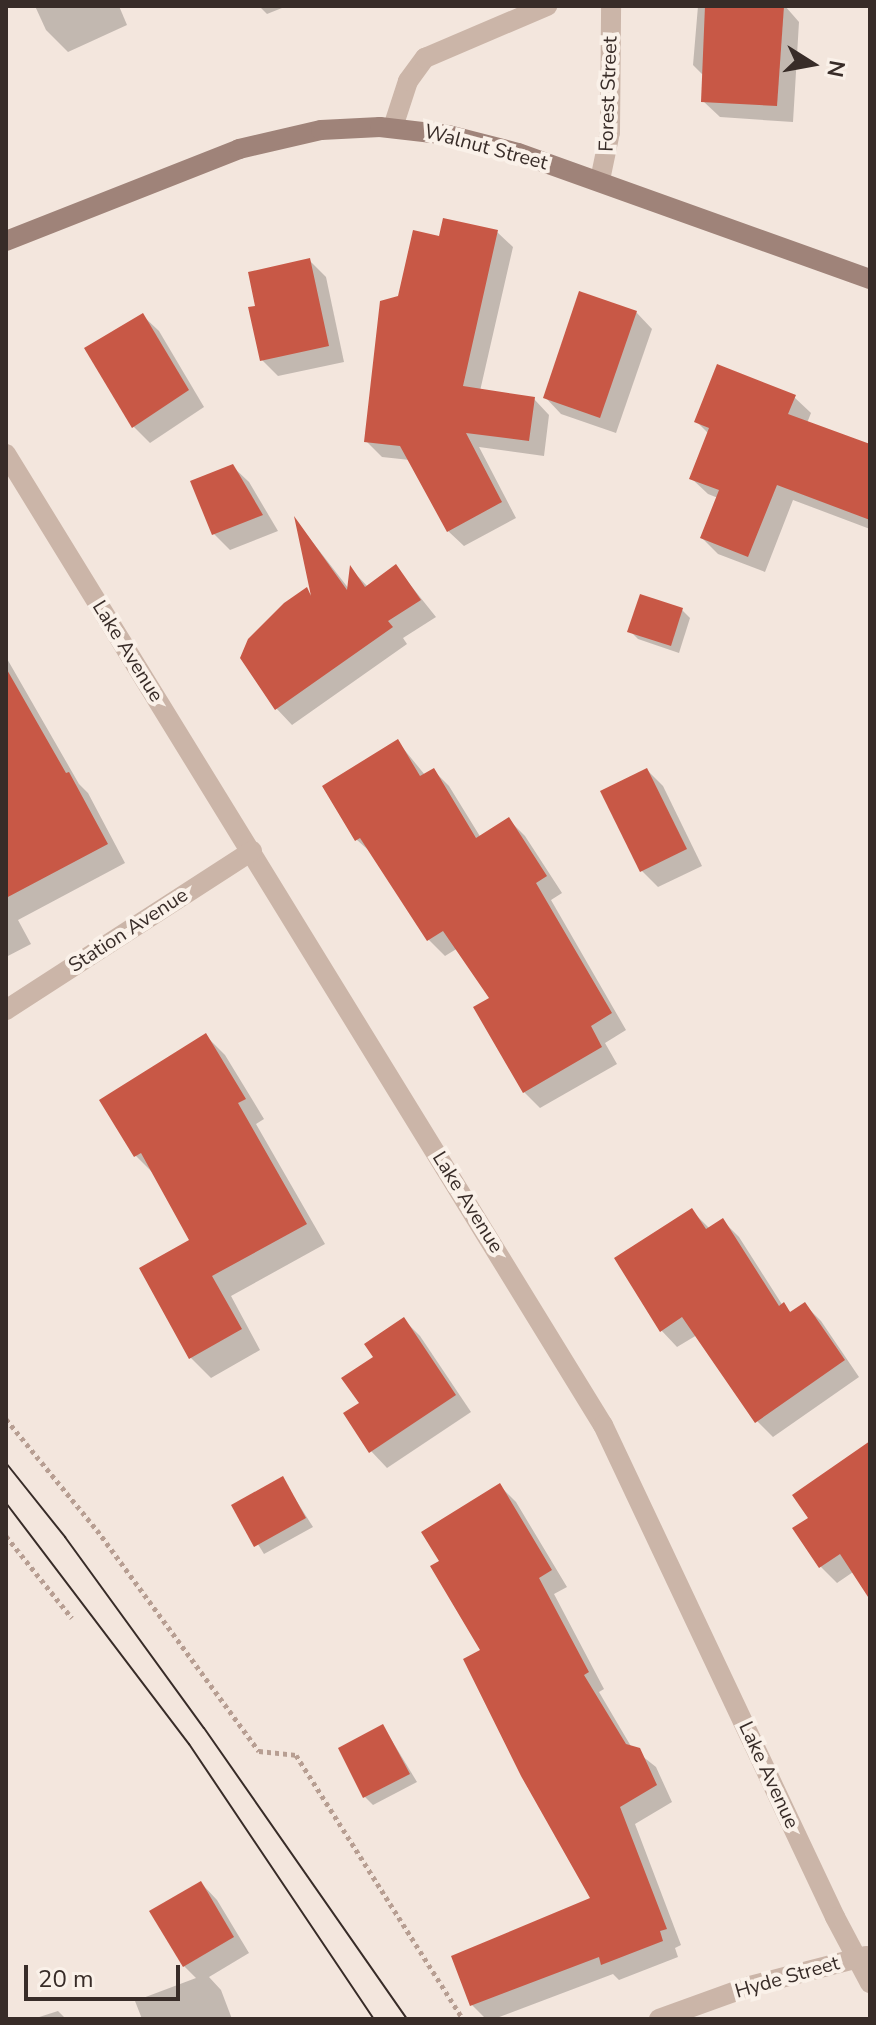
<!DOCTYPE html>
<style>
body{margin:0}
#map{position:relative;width:876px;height:2025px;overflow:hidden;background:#f3e6dd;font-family:"Nunito Sans",sans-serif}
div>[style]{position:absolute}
.shadow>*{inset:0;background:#0003}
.building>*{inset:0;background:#c85846}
.path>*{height:5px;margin-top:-2.5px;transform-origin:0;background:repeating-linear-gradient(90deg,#b79e92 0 4px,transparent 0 8px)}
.minor>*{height:20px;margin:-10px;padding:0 10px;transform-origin:10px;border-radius:10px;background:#cbb5a8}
.secondary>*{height:20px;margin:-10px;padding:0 10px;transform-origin:10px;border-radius:10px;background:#9f8379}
.tram>*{height:2px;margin:-1px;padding:0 1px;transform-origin:1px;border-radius:1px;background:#382c28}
span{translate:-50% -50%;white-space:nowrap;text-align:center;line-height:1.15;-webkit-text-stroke:8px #faf1e9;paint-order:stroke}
.street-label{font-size:20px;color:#382c28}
.frame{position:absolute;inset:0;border:8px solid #382c28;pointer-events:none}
.north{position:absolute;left:772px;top:24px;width:80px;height:80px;-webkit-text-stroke:6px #faf1e9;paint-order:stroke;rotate:101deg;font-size:22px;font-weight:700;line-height:32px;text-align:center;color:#382c28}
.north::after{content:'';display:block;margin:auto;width:28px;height:36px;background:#382c28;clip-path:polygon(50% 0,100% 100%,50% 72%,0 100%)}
.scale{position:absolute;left:24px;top:1965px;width:156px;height:36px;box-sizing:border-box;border:4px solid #382c28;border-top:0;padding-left:10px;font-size:24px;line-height:28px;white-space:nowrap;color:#382c28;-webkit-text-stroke:6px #faf1e9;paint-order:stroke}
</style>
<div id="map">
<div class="shadow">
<div style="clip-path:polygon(35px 6px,119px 6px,127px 25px,68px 52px,46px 30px)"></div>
<div style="clip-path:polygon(259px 6px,287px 6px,267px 14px)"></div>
<div style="clip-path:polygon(698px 6px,785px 6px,799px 22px,793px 122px,720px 117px,703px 101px,705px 77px,693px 65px)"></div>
<div style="clip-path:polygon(497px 232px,513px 247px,480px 391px,534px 399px,549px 415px,544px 456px,479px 447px,516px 518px,464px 546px,448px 531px,410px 460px,382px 457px,366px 441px,399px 298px,441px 238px)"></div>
<div style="clip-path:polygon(309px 260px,326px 277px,344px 362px,278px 376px,262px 360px,257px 308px)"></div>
<div style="clip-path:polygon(636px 312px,652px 329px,616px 433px,561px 414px,545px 397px)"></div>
<div style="clip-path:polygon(142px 315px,159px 331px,204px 407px,150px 443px,134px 427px)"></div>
<div style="clip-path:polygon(794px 397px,811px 413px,807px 423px,870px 447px,870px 529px,793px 500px,765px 572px,718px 554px,702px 538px,718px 498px,708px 494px,691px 478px,709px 434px,696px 421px)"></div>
<div style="clip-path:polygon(232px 466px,249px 482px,278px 531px,230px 550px,214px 534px)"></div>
<div style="clip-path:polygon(297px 522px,349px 589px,352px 570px,368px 587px,396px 567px,436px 617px,403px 638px,407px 644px,292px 725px,276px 708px,306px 590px,314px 598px)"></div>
<div style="clip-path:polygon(682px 610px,690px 618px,679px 653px,638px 639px,630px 631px)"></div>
<div style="clip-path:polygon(6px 657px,79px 784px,88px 793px,125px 863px,18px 920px,31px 944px,6px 957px)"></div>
<div style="clip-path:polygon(398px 742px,425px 775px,433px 770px,449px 786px,481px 838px,509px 820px,525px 836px,562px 893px,551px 900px,626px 1030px,605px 1043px,617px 1064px,540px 1108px,524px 1092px,492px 998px,458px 948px,445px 956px,429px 940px,374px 855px,357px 840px,325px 787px)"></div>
<div style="clip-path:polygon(647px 770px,663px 786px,702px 866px,658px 887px,642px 871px)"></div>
<div style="clip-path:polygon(205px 1035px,225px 1055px,264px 1119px,256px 1124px,325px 1244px,231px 1296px,260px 1350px,211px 1378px,191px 1358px,192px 1241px,155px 1175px,136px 1156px,102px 1100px)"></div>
<div style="clip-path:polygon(692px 1211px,710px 1229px,723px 1221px,739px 1237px,783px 1306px,792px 1313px,805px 1305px,821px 1321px,859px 1377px,773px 1437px,757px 1421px,697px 1335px,677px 1347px,661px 1330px)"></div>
<div style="clip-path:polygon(404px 1320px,420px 1336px,471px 1412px,387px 1468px,371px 1451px,361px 1404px,376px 1358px)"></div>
<div style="clip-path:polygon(870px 1444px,870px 1572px,856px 1570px,837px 1583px,821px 1567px,794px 1529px,811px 1518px)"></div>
<div style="clip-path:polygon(282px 1478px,313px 1527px,264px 1554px,234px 1505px)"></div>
<div style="clip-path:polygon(500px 1486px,516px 1502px,567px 1587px,554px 1594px,604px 1689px,599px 1692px,632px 1748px,656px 1767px,672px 1802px,635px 1824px,681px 1945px,675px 1948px,678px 1957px,619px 1980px,613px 1974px,494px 2019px,486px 2019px,472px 2005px,593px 1899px,442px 1562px)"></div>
<div style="clip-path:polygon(383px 1726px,417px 1782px,373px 1805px,365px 1797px)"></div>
<div style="clip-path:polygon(201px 1883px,217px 1900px,249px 1953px,209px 1977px,221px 1990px,232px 2019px,142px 2019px,135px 2001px,196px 1978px,184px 1966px)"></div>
<div style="clip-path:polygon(58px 2011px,66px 2019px,33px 2019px)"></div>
</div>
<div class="building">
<div style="clip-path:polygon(705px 6px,784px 6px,777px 106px,701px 102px)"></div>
<div style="clip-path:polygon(443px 218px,498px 230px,463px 386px,535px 397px,529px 441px,466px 433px,502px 502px,447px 532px,400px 446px,364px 442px,380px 301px,398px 296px,413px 230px,439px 236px)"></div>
<div style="clip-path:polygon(310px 258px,329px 346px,260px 361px,248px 307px,255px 306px,248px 272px)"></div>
<div style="clip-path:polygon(579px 291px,637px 311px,600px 418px,543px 398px)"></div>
<div style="clip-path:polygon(143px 313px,189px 390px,132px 428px,84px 348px)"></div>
<div style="clip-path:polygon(717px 364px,796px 395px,788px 414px,870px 444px,870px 520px,777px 485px,748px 557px,700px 538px,719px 490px,689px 479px,709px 428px,694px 422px)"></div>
<div style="clip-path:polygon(233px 464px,263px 515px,212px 535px,190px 481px)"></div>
<div style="clip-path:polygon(294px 516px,347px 590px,350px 565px,365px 587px,396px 564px,421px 600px,388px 621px,393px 627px,275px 710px,240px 658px,248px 639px,284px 603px,307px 587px,311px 596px)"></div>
<div style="clip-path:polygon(640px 594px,683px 608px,671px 646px,627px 632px)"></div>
<div style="clip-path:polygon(6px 668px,66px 773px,69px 772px,108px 844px,6px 898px)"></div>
<div style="clip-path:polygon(398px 739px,420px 776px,434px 768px,476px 838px,509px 817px,547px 876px,536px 883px,612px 1013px,591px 1026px,602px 1047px,523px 1093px,473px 1007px,489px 998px,443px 931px,427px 941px,360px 838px,355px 841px,322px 786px)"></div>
<div style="clip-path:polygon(647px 768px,687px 849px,640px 872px,600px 791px)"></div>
<div style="clip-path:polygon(206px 1033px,246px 1099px,238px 1103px,307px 1224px,212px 1276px,242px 1329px,189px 1359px,139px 1268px,189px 1240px,141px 1153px,134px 1157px,99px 1100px)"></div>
<div style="clip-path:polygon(692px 1208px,706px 1229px,723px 1218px,779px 1306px,784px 1302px,790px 1312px,805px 1302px,845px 1360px,755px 1423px,682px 1317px,660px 1332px,614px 1258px)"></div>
<div style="clip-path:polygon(404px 1317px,456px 1395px,369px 1453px,343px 1413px,359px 1403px,341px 1378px,373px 1357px,364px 1344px)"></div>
<div style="clip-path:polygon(870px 1441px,870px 1600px,840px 1554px,819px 1568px,792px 1528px,808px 1518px,792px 1495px)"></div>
<div style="clip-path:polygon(283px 1476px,306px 1518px,254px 1547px,231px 1505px)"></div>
<div style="clip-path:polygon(500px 1483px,552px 1570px,539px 1578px,589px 1672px,584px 1675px,626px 1744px,640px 1748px,657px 1785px,620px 1807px,667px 1929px,660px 1931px,663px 1941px,601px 1965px,599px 1957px,470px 2006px,451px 1956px,590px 1898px,521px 1776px,463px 1659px,480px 1650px,430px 1566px,439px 1561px,421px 1532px)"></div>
<div style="clip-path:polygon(383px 1724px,410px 1774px,363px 1798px,338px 1748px)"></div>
<div style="clip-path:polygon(201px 1881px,234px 1937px,183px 1967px,149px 1911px)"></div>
</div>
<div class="path">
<div style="left:6px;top:1419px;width:144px;rotate:50.7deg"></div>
<div style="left:97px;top:1530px;width:274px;rotate:53.8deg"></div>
<div style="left:259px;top:1751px;width:37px;rotate:6deg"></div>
<div style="left:296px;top:1755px;width:312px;rotate:57.7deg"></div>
<div style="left:6px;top:1536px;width:105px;rotate:51.2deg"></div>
</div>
<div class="minor">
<div style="left:393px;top:127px;width:48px;rotate:-71.9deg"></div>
<div style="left:408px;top:81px;width:29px;rotate:-54deg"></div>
<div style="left:425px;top:58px;width:133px;rotate:-23.1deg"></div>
<div style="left:600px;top:180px;width:49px;rotate:-78.2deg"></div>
<div style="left:610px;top:132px;width:126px;rotate:-89.5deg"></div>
<div style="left:6px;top:454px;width:1140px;rotate:58.42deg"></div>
<div style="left:603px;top:1425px;width:544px;rotate:64.75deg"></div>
<div style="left:835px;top:1917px;width:75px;rotate:62.1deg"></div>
<div style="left:6px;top:1010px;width:293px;rotate:-32.9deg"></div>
<div style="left:659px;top:2019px;width:97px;rotate:-19.9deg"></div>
<div style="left:750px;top:1986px;width:120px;rotate:-14.5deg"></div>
</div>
<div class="secondary">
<div style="left:6px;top:241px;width:251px;rotate:-21.5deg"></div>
<div style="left:239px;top:149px;width:84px;rotate:-13deg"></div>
<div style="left:321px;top:130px;width:59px;rotate:-2.9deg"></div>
<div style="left:380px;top:127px;width:68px;rotate:6.7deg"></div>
<div style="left:448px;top:135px;width:72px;rotate:14.4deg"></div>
<div style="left:518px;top:153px;width:374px;rotate:19.7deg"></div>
</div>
<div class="tram">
<div style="left:6px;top:1463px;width:95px;rotate:51.4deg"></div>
<div style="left:65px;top:1537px;width:236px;rotate:54deg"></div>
<div style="left:204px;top:1728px;width:355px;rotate:55.1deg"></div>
<div style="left:6px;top:1503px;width:303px;rotate:52.8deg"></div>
<div style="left:189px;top:1744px;width:331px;rotate:56.1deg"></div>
</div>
<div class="street-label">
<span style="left:608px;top:94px;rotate:-88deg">Forest Street</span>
<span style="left:486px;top:147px;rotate:15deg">Walnut Street</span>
<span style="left:128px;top:651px;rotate:58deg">Lake Avenue</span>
<span style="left:128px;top:930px;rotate:-33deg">Station Avenue</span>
<span style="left:468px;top:1202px;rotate:58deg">Lake Avenue</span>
<span style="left:769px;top:1775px;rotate:65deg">Lake Avenue</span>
<span style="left:787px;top:1977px;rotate:-16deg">Hyde Street</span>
</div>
<div class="frame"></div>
<div class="north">N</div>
<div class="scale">20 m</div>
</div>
